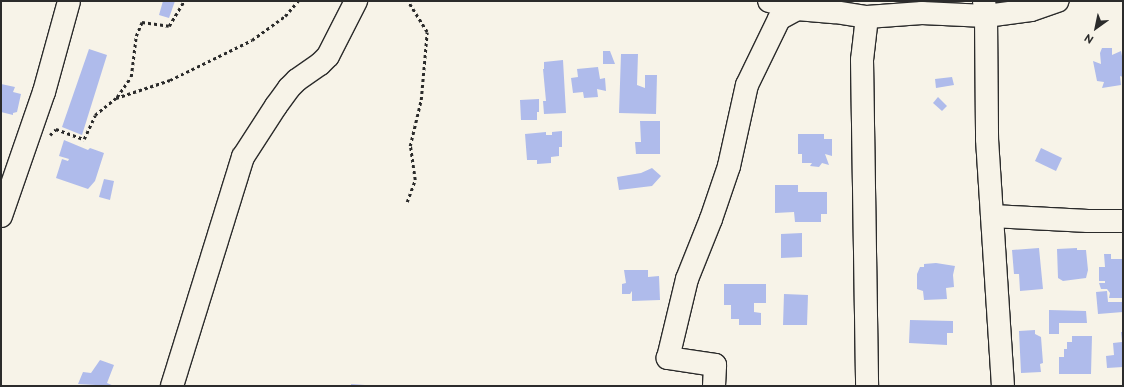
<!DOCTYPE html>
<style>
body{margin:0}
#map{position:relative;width:1124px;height:387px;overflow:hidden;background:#f7f3e8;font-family:"Balsamiq Sans",sans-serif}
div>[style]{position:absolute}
.building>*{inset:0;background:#afbbeb}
.path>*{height:2.5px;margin-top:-1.25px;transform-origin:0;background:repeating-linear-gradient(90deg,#2b2b2b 0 3px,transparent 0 6px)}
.roads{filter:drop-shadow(1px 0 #2b2b2b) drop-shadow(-1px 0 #2b2b2b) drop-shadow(0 1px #2b2b2b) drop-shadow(0 -1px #2b2b2b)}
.minor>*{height:22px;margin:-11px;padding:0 11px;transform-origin:11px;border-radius:11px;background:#f7f3e8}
span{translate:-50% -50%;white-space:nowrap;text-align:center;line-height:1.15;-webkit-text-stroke:3px #f7f3e8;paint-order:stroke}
.frame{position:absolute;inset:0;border:2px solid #2b2b2b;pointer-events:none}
.north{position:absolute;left:1076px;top:8px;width:40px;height:40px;-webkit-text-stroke:3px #f7f3e8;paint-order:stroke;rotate:213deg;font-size:11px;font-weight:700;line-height:16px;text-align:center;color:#2b2b2b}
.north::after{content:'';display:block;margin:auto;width:14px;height:18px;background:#2b2b2b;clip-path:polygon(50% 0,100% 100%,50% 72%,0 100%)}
</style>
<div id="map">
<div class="building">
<div style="clip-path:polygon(163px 1px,175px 1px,169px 18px,159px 15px)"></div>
<div style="clip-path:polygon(1102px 48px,1112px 48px,1112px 55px,1121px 51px,1123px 61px,1123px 77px,1120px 76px,1121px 85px,1102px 88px,1104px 82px,1097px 81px,1093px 61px,1101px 64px,1100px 53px)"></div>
<div style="clip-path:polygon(89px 49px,107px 55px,82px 135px,62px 127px)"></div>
<div style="clip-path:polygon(603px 51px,610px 51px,615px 64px,603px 64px)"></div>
<div style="clip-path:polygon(621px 54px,638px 54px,637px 85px,645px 88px,645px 75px,657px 75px,656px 114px,619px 113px)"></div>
<div style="clip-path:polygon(563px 60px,566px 113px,544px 114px,543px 101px,546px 101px,543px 69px,544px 69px,544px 62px)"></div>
<div style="clip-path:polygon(598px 67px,600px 79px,605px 78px,606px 91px,597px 89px,598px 97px,584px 98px,583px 92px,573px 93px,571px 78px,578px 77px,577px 69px)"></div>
<div style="clip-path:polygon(952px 77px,954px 85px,936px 88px,935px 79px)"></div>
<div style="clip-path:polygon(1px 84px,15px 87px,13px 92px,21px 94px,17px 112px,13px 113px,13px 115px,1px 112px)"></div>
<div style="clip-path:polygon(938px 97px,947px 106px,942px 111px,933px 103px)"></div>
<div style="clip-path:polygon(539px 99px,539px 112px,537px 112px,537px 120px,521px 120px,520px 100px)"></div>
<div style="clip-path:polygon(640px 121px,660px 121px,660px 154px,636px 154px,635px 142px,641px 142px)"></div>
<div style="clip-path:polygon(562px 131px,562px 147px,559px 147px,559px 156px,551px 157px,551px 163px,537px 164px,537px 160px,527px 160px,525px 134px,546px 132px,546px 135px,552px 135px,552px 132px)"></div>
<div style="clip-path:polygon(798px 134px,824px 134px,824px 139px,832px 139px,832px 156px,825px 154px,829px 165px,822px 163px,819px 167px,810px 166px,812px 163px,802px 163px,802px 154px,798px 154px)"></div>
<div style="clip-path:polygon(64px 140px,88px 150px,90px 148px,104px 153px,95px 181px,88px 189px,56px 178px,62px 159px,68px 161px,69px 159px,59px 156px)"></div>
<div style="clip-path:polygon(1041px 148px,1062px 158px,1056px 171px,1035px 161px)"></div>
<div style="clip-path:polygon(652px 168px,661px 176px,652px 186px,619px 190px,617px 177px,641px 173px)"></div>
<div style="clip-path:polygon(104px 179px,114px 181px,110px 200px,99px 197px)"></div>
<div style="clip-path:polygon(775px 185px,798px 185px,798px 192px,827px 192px,827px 214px,821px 214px,821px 222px,795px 222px,794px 212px,775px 213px)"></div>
<div style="clip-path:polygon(802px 233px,802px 257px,781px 258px,781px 234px)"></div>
<div style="clip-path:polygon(1039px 248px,1043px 289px,1020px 291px,1019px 274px,1014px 274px,1012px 250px)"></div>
<div style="clip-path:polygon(1077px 248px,1077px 250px,1086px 250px,1088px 270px,1086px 278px,1063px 281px,1058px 278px,1057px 249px)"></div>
<div style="clip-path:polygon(1104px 254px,1111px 254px,1111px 259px,1123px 259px,1123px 298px,1109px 298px,1110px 293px,1107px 289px,1101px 289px,1099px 283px,1105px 283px,1105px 281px,1099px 281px,1099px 267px,1105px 267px)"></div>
<div style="clip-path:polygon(936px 263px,955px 266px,953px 275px,954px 287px,946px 288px,947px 299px,924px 300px,923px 291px,917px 289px,917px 274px,920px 267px,924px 267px,924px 264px)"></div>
<div style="clip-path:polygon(624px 270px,648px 270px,648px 277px,659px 276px,660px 300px,632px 301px,632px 291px,630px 294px,622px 294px,622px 284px,626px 283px)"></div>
<div style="clip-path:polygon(724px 284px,766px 284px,766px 303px,754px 303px,754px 312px,761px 313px,761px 325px,739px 325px,739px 319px,731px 319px,731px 305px,724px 305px)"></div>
<div style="clip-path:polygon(1107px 291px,1108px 302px,1122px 302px,1123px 312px,1098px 314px,1096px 292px)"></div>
<div style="clip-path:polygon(784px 294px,808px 295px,807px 325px,783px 325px)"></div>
<div style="clip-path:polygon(1049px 310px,1086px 311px,1087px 323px,1059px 323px,1059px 334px,1049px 334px)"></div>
<div style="clip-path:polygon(910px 320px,953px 321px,953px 333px,947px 333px,947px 345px,909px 343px)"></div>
<div style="clip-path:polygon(1035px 330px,1035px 334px,1041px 337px,1043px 363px,1040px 364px,1041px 372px,1021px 373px,1019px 331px)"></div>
<div style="clip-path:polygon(1121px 332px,1123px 332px,1123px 367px,1107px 368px,1106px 356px,1114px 355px,1113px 343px,1122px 342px)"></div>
<div style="clip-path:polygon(1072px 336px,1092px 336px,1091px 374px,1059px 374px,1059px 357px,1064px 357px,1064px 349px,1067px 349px,1067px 342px,1072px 342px)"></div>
<div style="clip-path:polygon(100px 360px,114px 365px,107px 383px,114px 386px,78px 384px,83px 372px,91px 373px)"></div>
<div style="clip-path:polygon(351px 384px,365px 385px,365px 386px,351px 386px)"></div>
</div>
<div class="path">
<div style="left:117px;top:97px;width:24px;rotate:-55deg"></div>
<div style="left:131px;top:77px;width:41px;rotate:-83deg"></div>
<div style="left:136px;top:36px;width:15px;rotate:-67deg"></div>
<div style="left:142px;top:22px;width:27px;rotate:8deg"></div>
<div style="left:169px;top:26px;width:29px;rotate:-59deg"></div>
<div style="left:50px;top:135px;width:8px;rotate:-45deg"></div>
<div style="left:56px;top:129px;width:30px;rotate:20deg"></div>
<div style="left:84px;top:139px;width:26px;rotate:-65deg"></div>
<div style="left:95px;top:115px;width:27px;rotate:-39deg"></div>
<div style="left:116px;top:98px;width:57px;rotate:-18.4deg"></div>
<div style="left:170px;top:80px;width:91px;rotate:-26deg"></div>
<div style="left:252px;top:40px;width:41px;rotate:-36deg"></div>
<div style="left:285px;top:16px;width:20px;rotate:-49deg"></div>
<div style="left:407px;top:202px;width:23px;rotate:-70deg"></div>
<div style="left:415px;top:180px;width:34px;rotate:-98deg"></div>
<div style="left:410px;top:146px;width:47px;rotate:-76.6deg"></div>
<div style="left:421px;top:100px;width:68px;rotate:-85deg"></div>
<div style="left:427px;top:32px;width:36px;rotate:-122deg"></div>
</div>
<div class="roads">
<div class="minor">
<div style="left:769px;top:1px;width:29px;rotate:16deg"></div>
<div style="left:797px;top:9px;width:38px;rotate:5deg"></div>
<div style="left:835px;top:12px;width:32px;rotate:9deg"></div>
<div style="left:867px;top:17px;width:55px;rotate:-4.2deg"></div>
<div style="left:922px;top:13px;width:64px;rotate:2.7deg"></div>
<div style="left:986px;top:16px;width:45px;rotate:-7.6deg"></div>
<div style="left:1031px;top:10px;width:28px;rotate:-19deg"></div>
<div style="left:984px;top:1px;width:15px;rotate:82deg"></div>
<div style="left:986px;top:16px;width:123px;rotate:89.5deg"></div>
<div style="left:987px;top:139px;width:248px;rotate:86.3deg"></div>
<div style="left:867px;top:17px;width:43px;rotate:96.6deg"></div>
<div style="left:862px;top:60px;width:326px;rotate:89.1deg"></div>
<div style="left:1px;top:216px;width:131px;rotate:-70.9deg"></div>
<div style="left:44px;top:92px;width:94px;rotate:-74.6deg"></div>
<div style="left:992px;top:216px;width:96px;rotate:3deg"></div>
<div style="left:1088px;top:221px;width:35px"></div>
<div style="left:172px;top:386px;width:240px;rotate:-72.8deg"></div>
<div style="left:243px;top:157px;width:61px;rotate:-57.1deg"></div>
<div style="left:276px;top:106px;width:22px;rotate:-54deg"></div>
<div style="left:289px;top:88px;width:11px;rotate:-45deg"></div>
<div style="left:297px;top:80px;width:28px;rotate:-35deg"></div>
<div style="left:320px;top:64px;width:11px;rotate:-45deg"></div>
<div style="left:328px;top:56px;width:62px;rotate:-63deg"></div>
<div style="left:714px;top:386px;width:21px;rotate:-87deg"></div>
<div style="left:715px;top:365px;width:48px;rotate:-171.5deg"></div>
<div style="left:668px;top:358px;width:81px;rotate:-76.5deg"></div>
<div style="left:687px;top:279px;width:65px;rotate:-68.2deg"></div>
<div style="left:711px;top:219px;width:56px;rotate:-71.2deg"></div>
<div style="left:729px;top:166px;width:83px;rotate:-77.5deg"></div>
<div style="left:747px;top:85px;width:73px;rotate:-64.1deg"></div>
<div style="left:779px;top:19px;width:21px;rotate:-29deg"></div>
<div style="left:797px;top:9px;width:9px;rotate:-63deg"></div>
</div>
</div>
<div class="frame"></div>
<div class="north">N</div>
</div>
